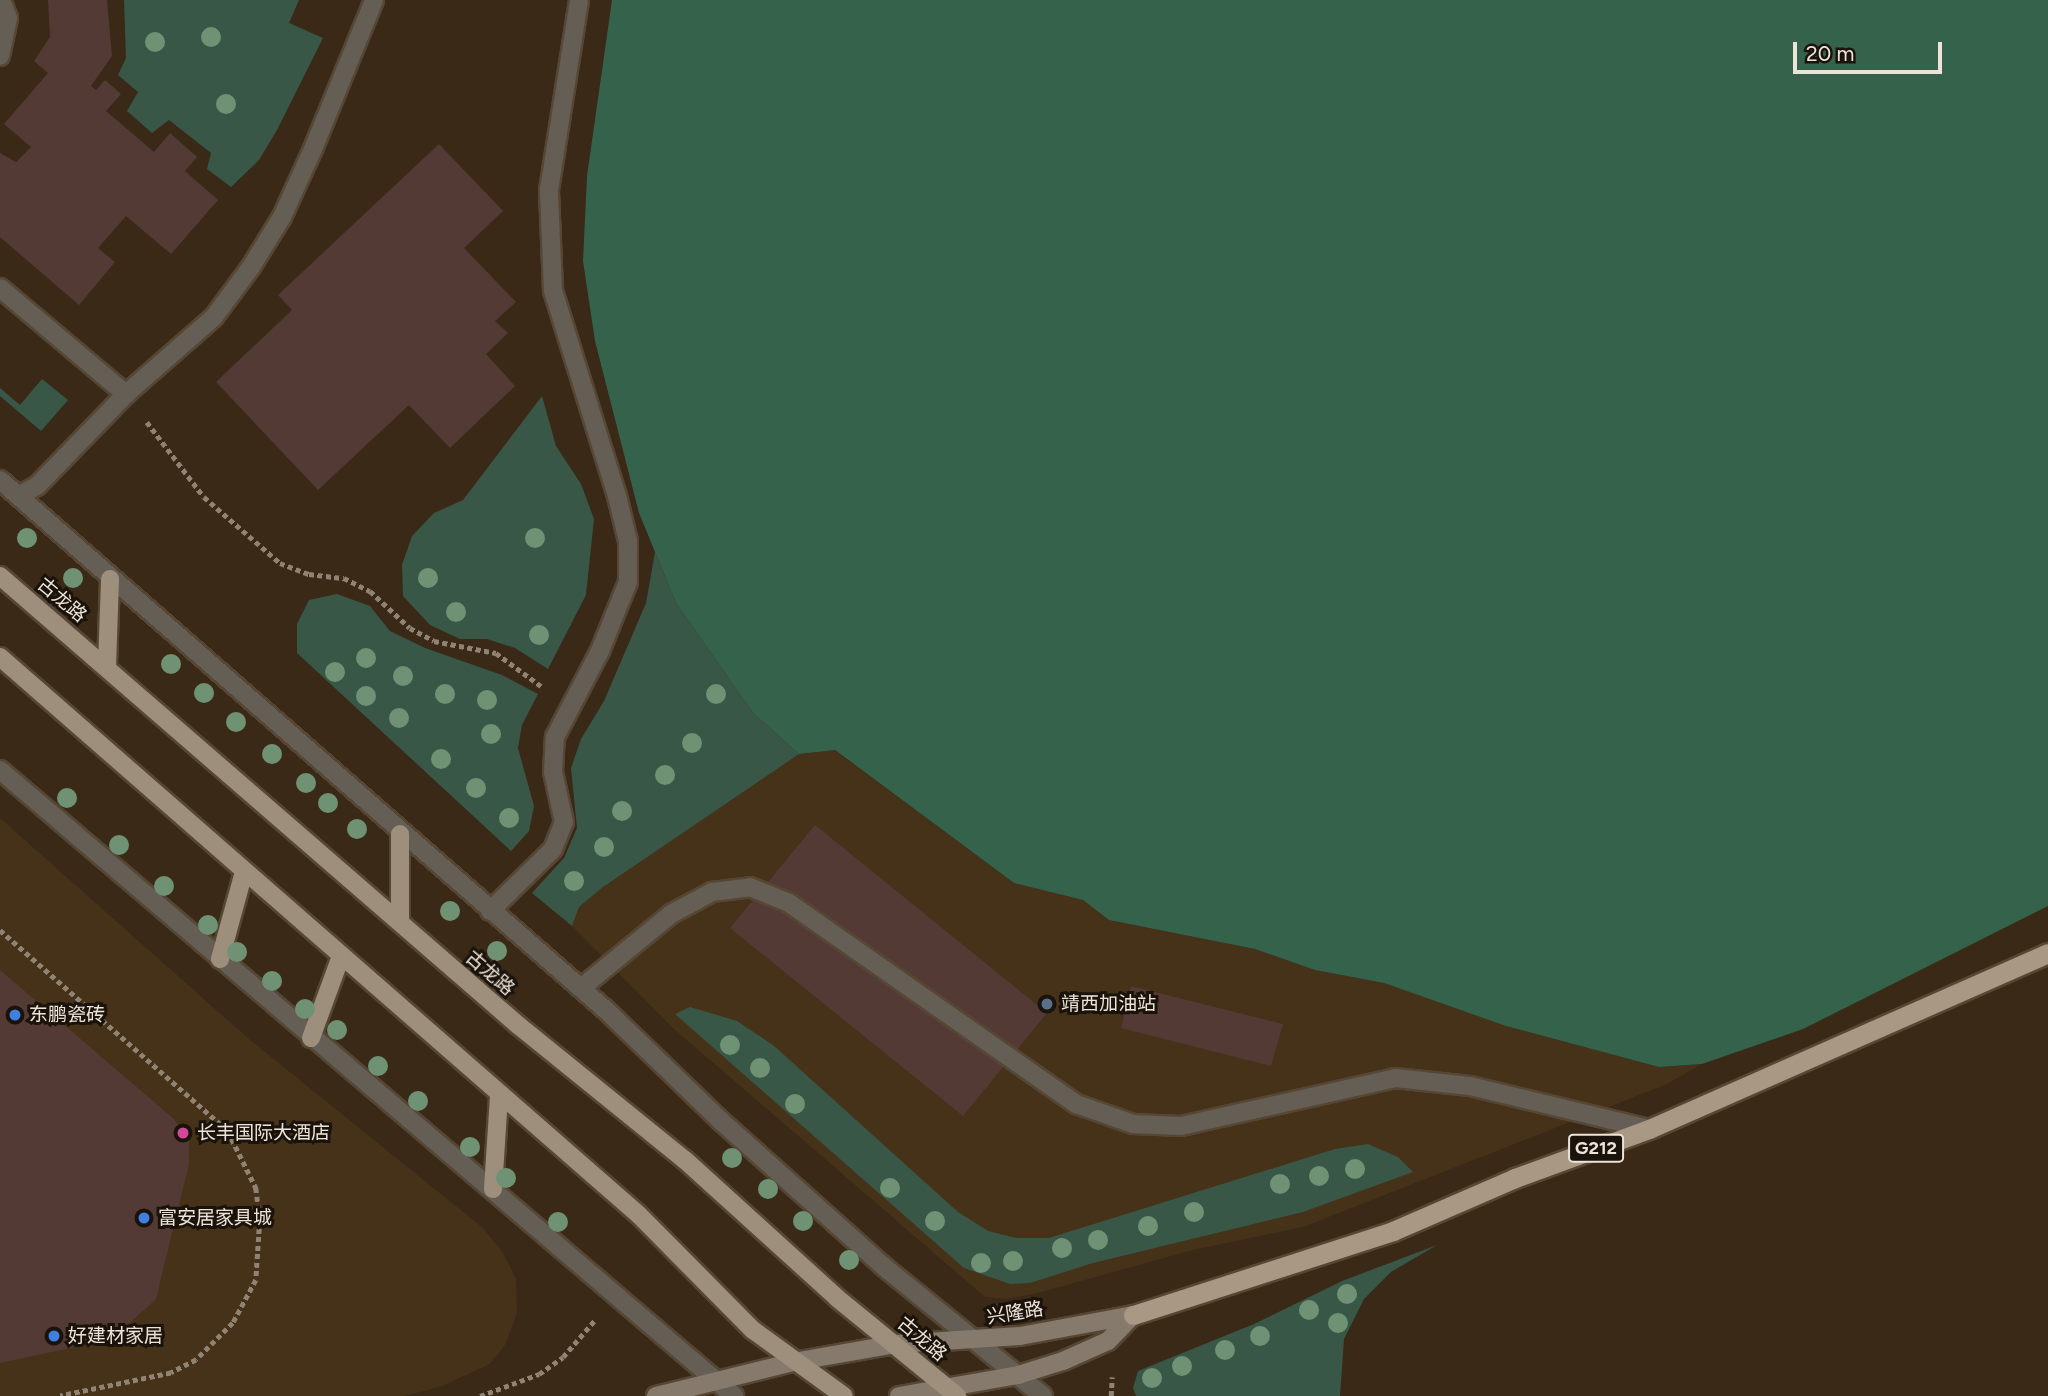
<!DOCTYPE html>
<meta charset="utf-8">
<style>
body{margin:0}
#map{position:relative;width:2048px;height:1396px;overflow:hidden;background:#392916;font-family:Figtree,"Noto Sans SC",sans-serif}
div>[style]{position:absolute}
.built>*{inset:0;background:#463119}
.green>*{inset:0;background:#395747}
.forest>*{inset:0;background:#34624b}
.building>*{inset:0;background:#543a35}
.path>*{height:4.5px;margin-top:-2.25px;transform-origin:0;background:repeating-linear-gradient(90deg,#908373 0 5px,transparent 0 8.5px)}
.roads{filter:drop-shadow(2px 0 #564735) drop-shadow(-2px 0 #564735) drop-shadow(0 2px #564735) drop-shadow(0 -2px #564735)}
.service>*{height:18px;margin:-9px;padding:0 9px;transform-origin:9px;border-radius:9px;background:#655e55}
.minor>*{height:18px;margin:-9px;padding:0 9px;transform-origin:9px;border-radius:9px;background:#655e55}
.secondary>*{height:18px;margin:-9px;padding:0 9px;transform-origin:9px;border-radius:9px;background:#857a6b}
.primary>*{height:18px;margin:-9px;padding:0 9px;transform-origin:9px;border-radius:9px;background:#9d8f7c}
.trunk>*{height:19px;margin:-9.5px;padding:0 9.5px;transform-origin:9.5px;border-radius:9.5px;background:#a89884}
.trees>*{width:20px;height:20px;margin:-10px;border-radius:50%;background:#6f9274}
.dots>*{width:19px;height:19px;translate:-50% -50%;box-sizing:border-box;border:4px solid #1a130b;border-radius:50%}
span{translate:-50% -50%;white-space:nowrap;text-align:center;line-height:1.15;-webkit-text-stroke:6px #1a130b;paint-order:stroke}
.shield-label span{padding:2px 5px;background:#1a130b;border:2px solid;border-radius:5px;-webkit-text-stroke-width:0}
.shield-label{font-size:18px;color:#eee3d8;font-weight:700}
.street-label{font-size:19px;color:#eee3d8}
.poi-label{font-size:19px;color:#eee3d8}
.left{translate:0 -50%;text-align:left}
.scale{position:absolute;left:1793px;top:42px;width:149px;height:32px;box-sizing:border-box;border:4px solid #eee3d8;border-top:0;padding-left:9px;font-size:21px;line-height:24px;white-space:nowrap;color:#eee3d8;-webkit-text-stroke:5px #1a130b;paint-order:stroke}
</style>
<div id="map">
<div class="built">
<div style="clip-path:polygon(834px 750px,1014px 883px,1083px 900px,1109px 920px,1255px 949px,1315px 970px,1384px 983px,1506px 1026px,1659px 1067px,1702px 1064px,1667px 1084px,1303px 1227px,1193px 1250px,1038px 1293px,1007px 1299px,985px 1297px,674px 1029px,572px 926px,579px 907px,603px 887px,760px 777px,799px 754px)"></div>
<div style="clip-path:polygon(0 818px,249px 1039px,483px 1228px,503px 1253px,516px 1279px,517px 1313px,505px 1345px,490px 1364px,442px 1386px,405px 1396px,0 1396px)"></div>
</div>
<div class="green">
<div style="clip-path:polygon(124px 0,299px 0,289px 23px,323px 38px,277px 130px,259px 160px,231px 187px,207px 169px,211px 153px,169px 120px,152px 133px,127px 111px,138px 92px,118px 75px,126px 58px)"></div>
<div style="clip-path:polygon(42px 379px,68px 400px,41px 431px,0 396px,0 388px,20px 405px)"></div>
<div style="clip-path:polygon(542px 396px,556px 446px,581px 484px,594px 519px,586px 595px,548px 669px,515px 648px,487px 639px,460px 639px,430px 625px,403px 596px,402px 565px,412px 536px,434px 513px,463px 500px)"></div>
<div style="clip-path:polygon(655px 552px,676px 603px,753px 713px,799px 754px,603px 887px,579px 907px,572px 926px,532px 893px,564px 858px,577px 828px,571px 768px,581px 739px,604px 701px,646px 603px)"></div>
<div style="clip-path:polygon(337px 594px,370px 606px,390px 631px,425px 648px,502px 675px,538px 694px,522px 725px,518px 748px,534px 806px,529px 831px,511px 851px,297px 653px,297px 624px,309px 600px)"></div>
<div style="clip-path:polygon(690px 1007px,737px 1021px,773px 1045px,958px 1212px,988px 1231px,1016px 1238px,1049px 1238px,1335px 1149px,1368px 1144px,1398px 1157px,1413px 1172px,1303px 1212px,1093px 1263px,1030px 1283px,1010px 1284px,964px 1268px,675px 1014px)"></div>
<div style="clip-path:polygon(1437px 1245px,1391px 1272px,1364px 1299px,1344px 1339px,1340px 1396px,1136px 1396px,1133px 1388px,1138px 1371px,1254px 1324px,1342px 1281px)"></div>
</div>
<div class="forest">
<div style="clip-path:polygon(612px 0,2048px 0,2048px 906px,1803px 1029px,1702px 1064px,1659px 1067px,1506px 1026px,1384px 983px,1315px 970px,1255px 949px,1109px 920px,1083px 900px,1014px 883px,835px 750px,799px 754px,753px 713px,676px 603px,639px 513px,595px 341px,583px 261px,587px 176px)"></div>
</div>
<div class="building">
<div style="clip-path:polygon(48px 0,107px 0,112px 56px,91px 86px,96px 90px,105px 80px,121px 94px,106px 111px,154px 152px,170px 133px,197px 157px,185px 171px,218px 200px,171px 254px,126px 216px,98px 248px,115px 262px,79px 305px,0 237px,0 153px,16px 162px,31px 147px,4px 124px,48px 73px,34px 61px,50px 37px)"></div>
<div style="clip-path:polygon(439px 144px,503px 211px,464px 248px,516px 302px,495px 321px,508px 333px,486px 354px,515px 386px,450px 448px,409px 405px,318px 490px,216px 382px,292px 310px,278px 295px)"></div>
<div style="clip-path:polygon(815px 825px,1047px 1013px,963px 1116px,730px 928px)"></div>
<div style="clip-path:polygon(0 970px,174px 1119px,189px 1141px,189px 1164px,156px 1299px,112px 1339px,0 1363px)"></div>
<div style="clip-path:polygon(1131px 986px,1283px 1024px,1271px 1066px,1121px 1028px)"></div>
</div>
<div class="path">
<div style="left:147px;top:422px;width:94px;rotate:52.8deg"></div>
<div style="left:204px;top:497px;width:101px;rotate:41deg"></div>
<div style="left:280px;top:563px;width:31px;rotate:21deg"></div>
<div style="left:309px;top:574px;width:35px;rotate:7deg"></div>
<div style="left:344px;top:578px;width:29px;rotate:27deg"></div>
<div style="left:370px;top:591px;width:54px;rotate:42.8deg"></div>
<div style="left:410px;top:628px;width:27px;rotate:28deg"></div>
<div style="left:434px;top:641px;width:63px;rotate:11deg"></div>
<div style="left:496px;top:653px;width:56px;rotate:36.3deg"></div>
<div style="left:0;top:930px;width:304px;rotate:41.4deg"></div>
<div style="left:228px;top:1131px;width:64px;rotate:63.8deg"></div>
<div style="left:256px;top:1188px;width:32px;rotate:83deg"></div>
<div style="left:260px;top:1220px;width:60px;rotate:93.8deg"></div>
<div style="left:256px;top:1280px;width:49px;rotate:118.1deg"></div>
<div style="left:233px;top:1323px;width:52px;rotate:135deg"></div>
<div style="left:196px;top:1360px;width:28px;rotate:153deg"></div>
<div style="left:171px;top:1373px;width:113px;rotate:168.3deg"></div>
<div style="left:480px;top:1396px;width:63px;rotate:-20.4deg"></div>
<div style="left:539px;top:1374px;width:29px;rotate:-35deg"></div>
<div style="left:563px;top:1357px;width:48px;rotate:-49.3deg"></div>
<div style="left:1111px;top:1396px;width:19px;rotate:-87deg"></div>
</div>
<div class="roads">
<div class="service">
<div style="left:0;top:56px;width:39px;rotate:-78deg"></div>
<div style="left:8px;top:18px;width:19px;rotate:-111deg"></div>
<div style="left:0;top:288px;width:165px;rotate:40.1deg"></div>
<div style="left:18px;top:496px;width:21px;rotate:-28deg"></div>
<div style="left:37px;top:486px;width:128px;rotate:-45.9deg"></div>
<div style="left:126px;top:394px;width:117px;rotate:-41.2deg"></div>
<div style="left:214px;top:317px;width:62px;rotate:-53.5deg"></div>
<div style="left:251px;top:267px;width:59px;rotate:-58.2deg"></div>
<div style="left:282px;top:217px;width:75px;rotate:-65.5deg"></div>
<div style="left:313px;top:149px;width:161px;rotate:-67.7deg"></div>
<div style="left:490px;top:911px;width:88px;rotate:-44.5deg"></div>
<div style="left:553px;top:849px;width:29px;rotate:-68deg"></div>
<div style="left:564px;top:822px;width:51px;rotate:-102.4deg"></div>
<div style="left:553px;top:772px;width:35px;rotate:-87deg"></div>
<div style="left:555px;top:737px;width:97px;rotate:-62.4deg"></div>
<div style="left:600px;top:651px;width:74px;rotate:-67.9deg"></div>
<div style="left:628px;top:582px;width:41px;rotate:-90deg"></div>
<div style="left:628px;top:541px;width:46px;rotate:-103.7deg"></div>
<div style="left:617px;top:496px;width:215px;rotate:-107.3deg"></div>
<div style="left:553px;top:291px;width:101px;rotate:-92.3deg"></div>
<div style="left:549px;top:190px;width:192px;rotate:-81deg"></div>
<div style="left:581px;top:988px;width:117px;rotate:-39.4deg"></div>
<div style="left:671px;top:914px;width:47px;rotate:-28.2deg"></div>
<div style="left:712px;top:892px;width:38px;rotate:-7deg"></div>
<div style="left:750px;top:887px;width:42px;rotate:22.3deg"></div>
<div style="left:789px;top:903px;width:350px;rotate:35deg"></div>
<div style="left:1076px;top:1104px;width:60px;rotate:19.3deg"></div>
<div style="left:1133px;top:1124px;width:48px;rotate:2.4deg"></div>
<div style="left:1181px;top:1126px;width:219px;rotate:-12.6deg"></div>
<div style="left:1395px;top:1078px;width:75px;rotate:6.1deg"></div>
<div style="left:1470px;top:1086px;width:184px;rotate:13.5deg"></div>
</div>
<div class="minor">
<div style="left:0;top:480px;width:806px;rotate:41.18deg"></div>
<div style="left:607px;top:1011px;width:158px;rotate:44deg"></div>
<div style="left:721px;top:1121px;width:217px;rotate:41.8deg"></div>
<div style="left:883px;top:1266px;width:206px;rotate:39.1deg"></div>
<div style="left:0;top:770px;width:965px;rotate:40.46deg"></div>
</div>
<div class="secondary">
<div style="left:656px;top:1396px;width:141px;rotate:-13.9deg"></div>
<div style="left:793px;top:1362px;width:105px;rotate:-9.9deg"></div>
<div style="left:896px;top:1344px;width:124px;rotate:-3.7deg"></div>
<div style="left:1020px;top:1336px;width:115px;rotate:-10.5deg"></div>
<div style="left:899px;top:1396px;width:121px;rotate:-10deg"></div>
<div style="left:1018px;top:1375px;width:47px;rotate:-17.3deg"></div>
<div style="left:1063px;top:1361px;width:49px;rotate:-24deg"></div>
<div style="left:1108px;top:1341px;width:36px;rotate:-46deg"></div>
</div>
<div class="primary">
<div style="left:0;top:576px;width:686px;rotate:40.92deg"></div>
<div style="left:518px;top:1025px;width:215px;rotate:39deg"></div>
<div style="left:685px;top:1160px;width:205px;rotate:42.2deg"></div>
<div style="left:837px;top:1298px;width:155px;rotate:39.2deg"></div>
<div style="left:0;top:657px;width:848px;rotate:41.13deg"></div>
<div style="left:639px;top:1215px;width:162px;rotate:45.3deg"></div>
<div style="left:753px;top:1330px;width:112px;rotate:36deg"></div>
<div style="left:107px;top:666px;width:87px;rotate:-88deg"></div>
<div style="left:400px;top:834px;width:88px;rotate:90deg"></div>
<div style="left:220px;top:959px;width:90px;rotate:-74.6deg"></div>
<div style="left:311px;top:1038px;width:87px;rotate:-69.9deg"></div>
<div style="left:493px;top:1189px;width:93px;rotate:-86.3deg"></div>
</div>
<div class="trunk">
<div style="left:1133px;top:1315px;width:273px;rotate:-17.9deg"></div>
<div style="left:1393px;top:1231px;width:133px;rotate:-23.5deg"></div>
<div style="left:1515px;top:1178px;width:143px;rotate:-20.1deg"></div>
<div style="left:1649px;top:1129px;width:436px;rotate:-23.8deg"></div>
</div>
</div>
<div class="trees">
<div style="left:211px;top:37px"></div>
<div style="left:155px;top:42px"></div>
<div style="left:226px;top:104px"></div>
<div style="left:27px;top:538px"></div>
<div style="left:535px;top:538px"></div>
<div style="left:73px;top:578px"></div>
<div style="left:428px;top:578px"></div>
<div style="left:456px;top:612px"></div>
<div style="left:539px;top:635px"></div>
<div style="left:366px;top:658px"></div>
<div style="left:171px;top:664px"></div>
<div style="left:335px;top:672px"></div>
<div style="left:403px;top:676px"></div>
<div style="left:204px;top:693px"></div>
<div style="left:445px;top:694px"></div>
<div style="left:716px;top:694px"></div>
<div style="left:366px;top:696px"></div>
<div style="left:487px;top:700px"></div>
<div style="left:399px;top:718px"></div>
<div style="left:236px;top:722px"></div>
<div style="left:491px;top:734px"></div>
<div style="left:692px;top:743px"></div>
<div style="left:272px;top:754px"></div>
<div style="left:441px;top:759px"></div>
<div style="left:665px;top:775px"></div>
<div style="left:306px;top:783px"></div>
<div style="left:476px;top:788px"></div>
<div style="left:67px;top:798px"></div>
<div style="left:328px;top:803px"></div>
<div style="left:622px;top:811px"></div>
<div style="left:509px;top:818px"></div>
<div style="left:357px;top:829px"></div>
<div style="left:119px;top:845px"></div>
<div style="left:604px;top:847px"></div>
<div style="left:574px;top:881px"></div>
<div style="left:164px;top:886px"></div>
<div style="left:450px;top:911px"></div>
<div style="left:208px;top:925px"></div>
<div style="left:497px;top:951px"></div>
<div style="left:237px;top:952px"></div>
<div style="left:272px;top:981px"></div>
<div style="left:305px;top:1009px"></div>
<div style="left:337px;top:1030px"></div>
<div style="left:730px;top:1045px"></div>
<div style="left:378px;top:1066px"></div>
<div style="left:760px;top:1068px"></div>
<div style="left:418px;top:1101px"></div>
<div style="left:795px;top:1104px"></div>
<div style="left:470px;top:1147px"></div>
<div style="left:732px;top:1158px"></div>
<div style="left:1355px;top:1169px"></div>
<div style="left:1319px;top:1176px"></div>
<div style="left:506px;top:1178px"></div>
<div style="left:1280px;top:1184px"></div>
<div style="left:890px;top:1188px"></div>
<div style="left:768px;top:1189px"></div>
<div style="left:1194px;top:1212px"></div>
<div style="left:803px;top:1221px"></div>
<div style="left:935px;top:1221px"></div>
<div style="left:558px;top:1222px"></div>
<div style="left:1148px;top:1226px"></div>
<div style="left:1098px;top:1240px"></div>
<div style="left:1062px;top:1248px"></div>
<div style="left:849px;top:1260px"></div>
<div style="left:1013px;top:1261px"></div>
<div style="left:981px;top:1263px"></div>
<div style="left:1347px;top:1294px"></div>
<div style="left:1309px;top:1310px"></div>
<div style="left:1338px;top:1323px"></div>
<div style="left:1260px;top:1336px"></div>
<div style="left:1225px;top:1350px"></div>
<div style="left:1182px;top:1366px"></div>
<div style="left:1152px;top:1378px"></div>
</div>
<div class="dots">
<div style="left:1047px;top:1004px;background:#5c6f8a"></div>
<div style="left:15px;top:1015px;background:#3f7fe0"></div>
<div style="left:183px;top:1133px;background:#d1479c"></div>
<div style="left:144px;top:1218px;background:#3f7fe0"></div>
<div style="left:54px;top:1336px;background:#3f7fe0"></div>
</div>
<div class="shield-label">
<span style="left:1596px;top:1148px">G212</span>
</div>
<div class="street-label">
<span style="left:62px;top:600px;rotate:40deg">古龙路</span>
<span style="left:490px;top:973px;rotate:41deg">古龙路</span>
<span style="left:1015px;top:1313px;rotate:-9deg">兴隆路</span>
<span style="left:922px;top:1339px;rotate:40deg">古龙路</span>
</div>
<div class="poi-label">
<span class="left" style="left:1061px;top:1004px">靖西加油站</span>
<span class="left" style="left:29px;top:1015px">东鹏瓷砖</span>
<span class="left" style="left:197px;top:1133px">长丰国际大酒店</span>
<span class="left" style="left:158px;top:1218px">富安居家具城</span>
<span class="left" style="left:68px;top:1336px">好建材家居</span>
</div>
<div class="scale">20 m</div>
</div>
